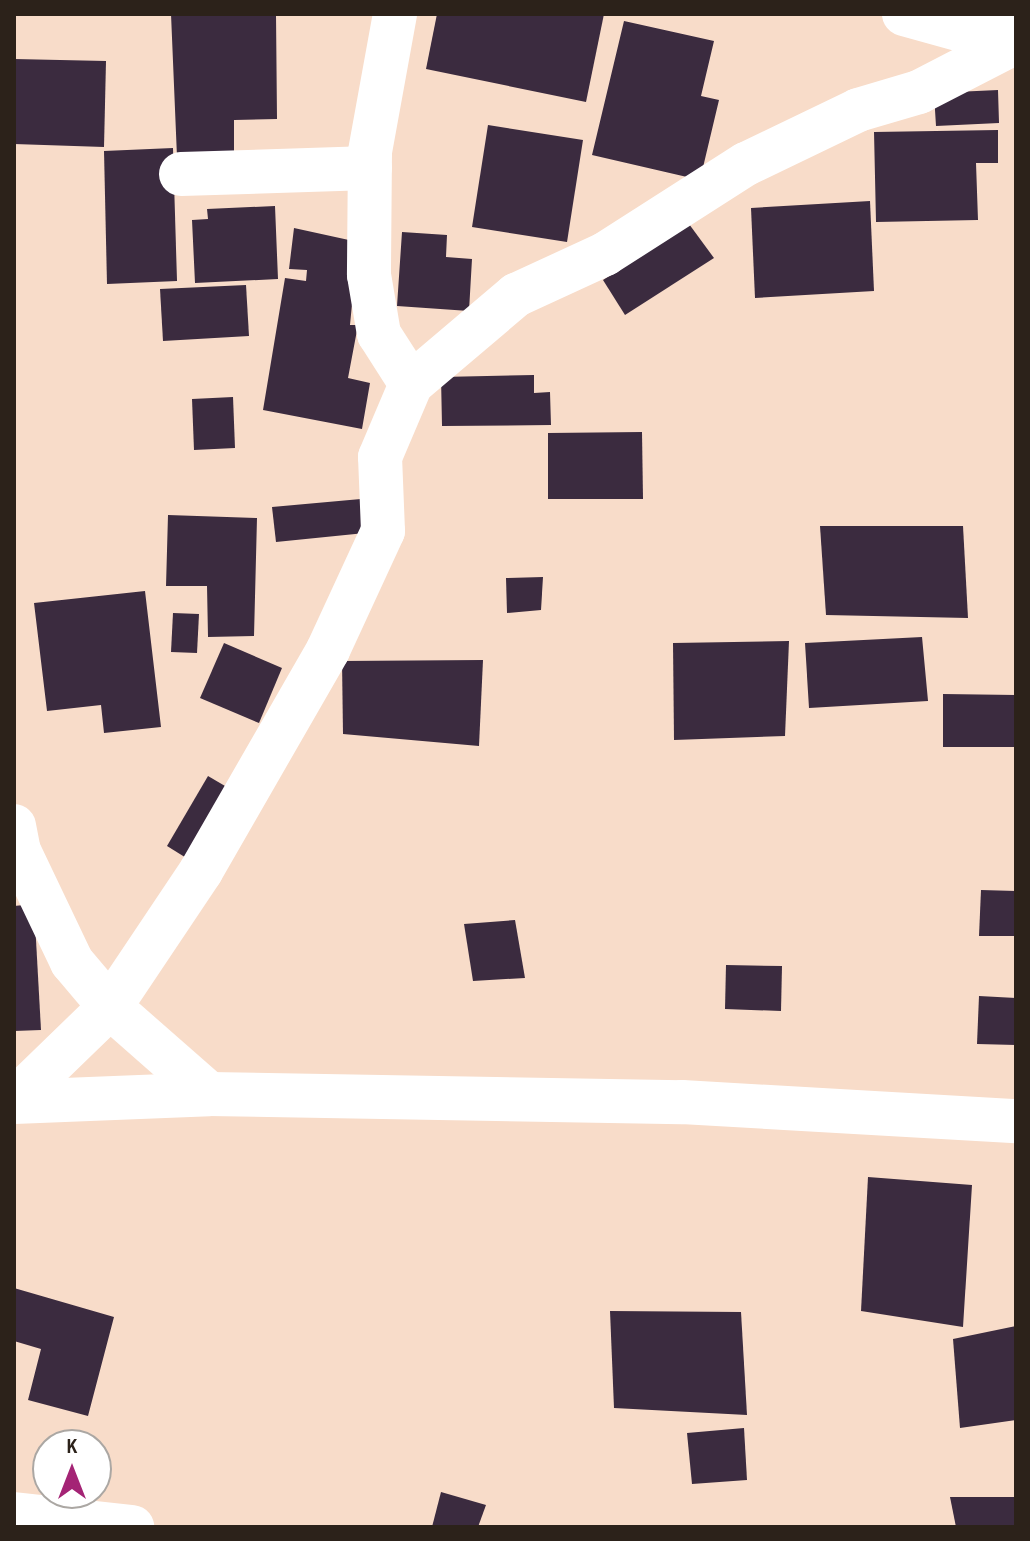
<!DOCTYPE html>
<style>
body{margin:0}
#map{position:relative;width:1030px;height:1541px;overflow:hidden;background:#f8dcc9;font-family:"Sofia Sans Condensed",sans-serif}
div>[style]{position:absolute}
.building>*{inset:0;background:#3b2b3f}
.minor>*{height:44px;margin:-22px;padding:0 22px;transform-origin:22px;border-radius:22px;background:#fff}
span{translate:-50% -50%;white-space:nowrap;text-align:center;line-height:1.15;-webkit-text-stroke:8px #fff;paint-order:stroke}
.frame{position:absolute;inset:0;border:16px solid #2c221a;pointer-events:none}
.north{position:absolute;left:32px;top:1429px;width:80px;height:80px;box-sizing:border-box;background:#fff;border:2px solid #aba7a3;border-radius:50%;rotate:0deg;font-size:22px;font-weight:700;line-height:32px;text-align:center;color:#2c221a}
.north::after{content:'';display:block;margin:auto;width:28px;height:36px;background:#a42475;clip-path:polygon(50% 0,100% 100%,50% 72%,0 100%)}
</style>
<div id="map">
<div class="building">
<div style="clip-path:polygon(171px 14px,276px 14px,277px 119px,234px 120px,234px 158px,177px 157px)"></div>
<div style="clip-path:polygon(437px 14px,604px 14px,586px 102px,426px 69px)"></div>
<div style="clip-path:polygon(624px 21px,714px 41px,701px 96px,719px 100px,700px 180px,592px 155px)"></div>
<div style="clip-path:polygon(14px 59px,106px 61px,104px 147px,14px 144px)"></div>
<div style="clip-path:polygon(998px 90px,999px 123px,936px 126px,934px 93px)"></div>
<div style="clip-path:polygon(488px 125px,583px 140px,567px 242px,472px 227px)"></div>
<div style="clip-path:polygon(998px 130px,998px 163px,976px 163px,978px 220px,876px 222px,874px 132px)"></div>
<div style="clip-path:polygon(173px 148px,177px 281px,107px 284px,104px 151px)"></div>
<div style="clip-path:polygon(870px 201px,874px 291px,755px 298px,751px 208px)"></div>
<div style="clip-path:polygon(275px 206px,278px 279px,195px 283px,192px 220px,208px 219px,207px 209px)"></div>
<div style="clip-path:polygon(689px 224px,714px 258px,625px 315px,603px 280px)"></div>
<div style="clip-path:polygon(294px 228px,358px 242px,350px 325px,358px 325px,348px 378px,370px 383px,362px 429px,263px 410px,285px 278px,306px 281px,307px 270px,289px 269px)"></div>
<div style="clip-path:polygon(402px 232px,447px 235px,446px 257px,472px 259px,469px 311px,397px 306px)"></div>
<div style="clip-path:polygon(246px 285px,249px 336px,163px 341px,160px 289px)"></div>
<div style="clip-path:polygon(534px 375px,534px 393px,550px 392px,551px 425px,442px 426px,441px 377px)"></div>
<div style="clip-path:polygon(233px 397px,235px 448px,194px 450px,192px 399px)"></div>
<div style="clip-path:polygon(642px 432px,643px 499px,548px 499px,548px 433px)"></div>
<div style="clip-path:polygon(372px 498px,375px 532px,276px 542px,272px 507px)"></div>
<div style="clip-path:polygon(168px 515px,257px 518px,254px 636px,208px 637px,207px 586px,166px 586px)"></div>
<div style="clip-path:polygon(820px 526px,963px 526px,968px 618px,826px 615px)"></div>
<div style="clip-path:polygon(543px 577px,541px 610px,507px 613px,506px 578px)"></div>
<div style="clip-path:polygon(145px 591px,161px 727px,104px 733px,101px 705px,47px 711px,34px 603px)"></div>
<div style="clip-path:polygon(173px 613px,199px 614px,197px 653px,171px 652px)"></div>
<div style="clip-path:polygon(922px 637px,928px 701px,809px 708px,805px 643px)"></div>
<div style="clip-path:polygon(789px 641px,785px 736px,674px 740px,673px 643px)"></div>
<div style="clip-path:polygon(224px 643px,282px 668px,259px 723px,200px 698px)"></div>
<div style="clip-path:polygon(483px 660px,479px 746px,343px 734px,342px 661px)"></div>
<div style="clip-path:polygon(943px 694px,1016px 695px,1016px 747px,943px 747px)"></div>
<div style="clip-path:polygon(208px 776px,237px 793px,196px 864px,167px 846px)"></div>
<div style="clip-path:polygon(981px 890px,1016px 891px,1016px 936px,979px 936px)"></div>
<div style="clip-path:polygon(34px 904px,41px 1030px,14px 1031px,14px 906px)"></div>
<div style="clip-path:polygon(515px 920px,525px 978px,473px 981px,464px 924px)"></div>
<div style="clip-path:polygon(726px 965px,782px 966px,781px 1011px,725px 1009px)"></div>
<div style="clip-path:polygon(979px 996px,1016px 998px,1016px 1045px,977px 1044px)"></div>
<div style="clip-path:polygon(868px 1177px,972px 1185px,963px 1327px,861px 1311px)"></div>
<div style="clip-path:polygon(14px 1288px,114px 1317px,88px 1416px,28px 1400px,41px 1349px,14px 1341px)"></div>
<div style="clip-path:polygon(610px 1311px,741px 1312px,747px 1415px,614px 1408px)"></div>
<div style="clip-path:polygon(1016px 1326px,1016px 1420px,960px 1428px,953px 1339px)"></div>
<div style="clip-path:polygon(744px 1428px,747px 1480px,692px 1484px,687px 1433px)"></div>
<div style="clip-path:polygon(441px 1492px,486px 1505px,478px 1527px,432px 1527px)"></div>
<div style="clip-path:polygon(950px 1497px,1016px 1497px,1016px 1527px,956px 1527px)"></div>
</div>
<div class="minor">
<div style="left:395px;top:14px;width:140px;rotate:100.3deg"></div>
<div style="left:370px;top:152px;width:123px;rotate:90.5deg"></div>
<div style="left:369px;top:275px;width:60px;rotate:80.4deg"></div>
<div style="left:379px;top:334px;width:59px;rotate:57.4deg"></div>
<div style="left:904px;top:14px;width:116px;rotate:15.5deg"></div>
<div style="left:181px;top:174px;width:189px;rotate:-1.8deg"></div>
<div style="left:14px;top:826px;width:25px;rotate:79deg"></div>
<div style="left:19px;top:851px;width:123px;rotate:64.5deg"></div>
<div style="left:72px;top:962px;width:59px;rotate:49.8deg"></div>
<div style="left:110px;top:1007px;width:132px;rotate:41.3deg"></div>
<div style="left:14px;top:1100px;width:134px;rotate:-44.1deg"></div>
<div style="left:110px;top:1007px;width:164px;rotate:-56.2deg"></div>
<div style="left:201px;top:871px;width:255px;rotate:-60.1deg"></div>
<div style="left:328px;top:650px;width:131px;rotate:-65.2deg"></div>
<div style="left:383px;top:531px;width:74px;rotate:-92.3deg"></div>
<div style="left:380px;top:457px;width:79px;rotate:-67deg"></div>
<div style="left:411px;top:384px;width:138px;rotate:-40.3deg"></div>
<div style="left:516px;top:295px;width:98px;rotate:-24.7deg"></div>
<div style="left:605px;top:254px;width:167px;rotate:-32.6deg"></div>
<div style="left:746px;top:164px;width:124px;rotate:-25.7deg"></div>
<div style="left:858px;top:110px;width:64px;rotate:-16.4deg"></div>
<div style="left:919px;top:92px;width:105px;rotate:-27.3deg"></div>
<div style="left:1012px;top:44px;width:30px;rotate:-98deg"></div>
<div style="left:14px;top:1102px;width:195px;rotate:-2.3deg"></div>
<div style="left:209px;top:1094px;width:473px;rotate:1deg"></div>
<div style="left:682px;top:1102px;width:335px;rotate:3.3deg"></div>
<div style="left:14px;top:1514px;width:119px;rotate:6.3deg"></div>
</div>
<div class="frame"></div>
<div class="north">K</div>
</div>
